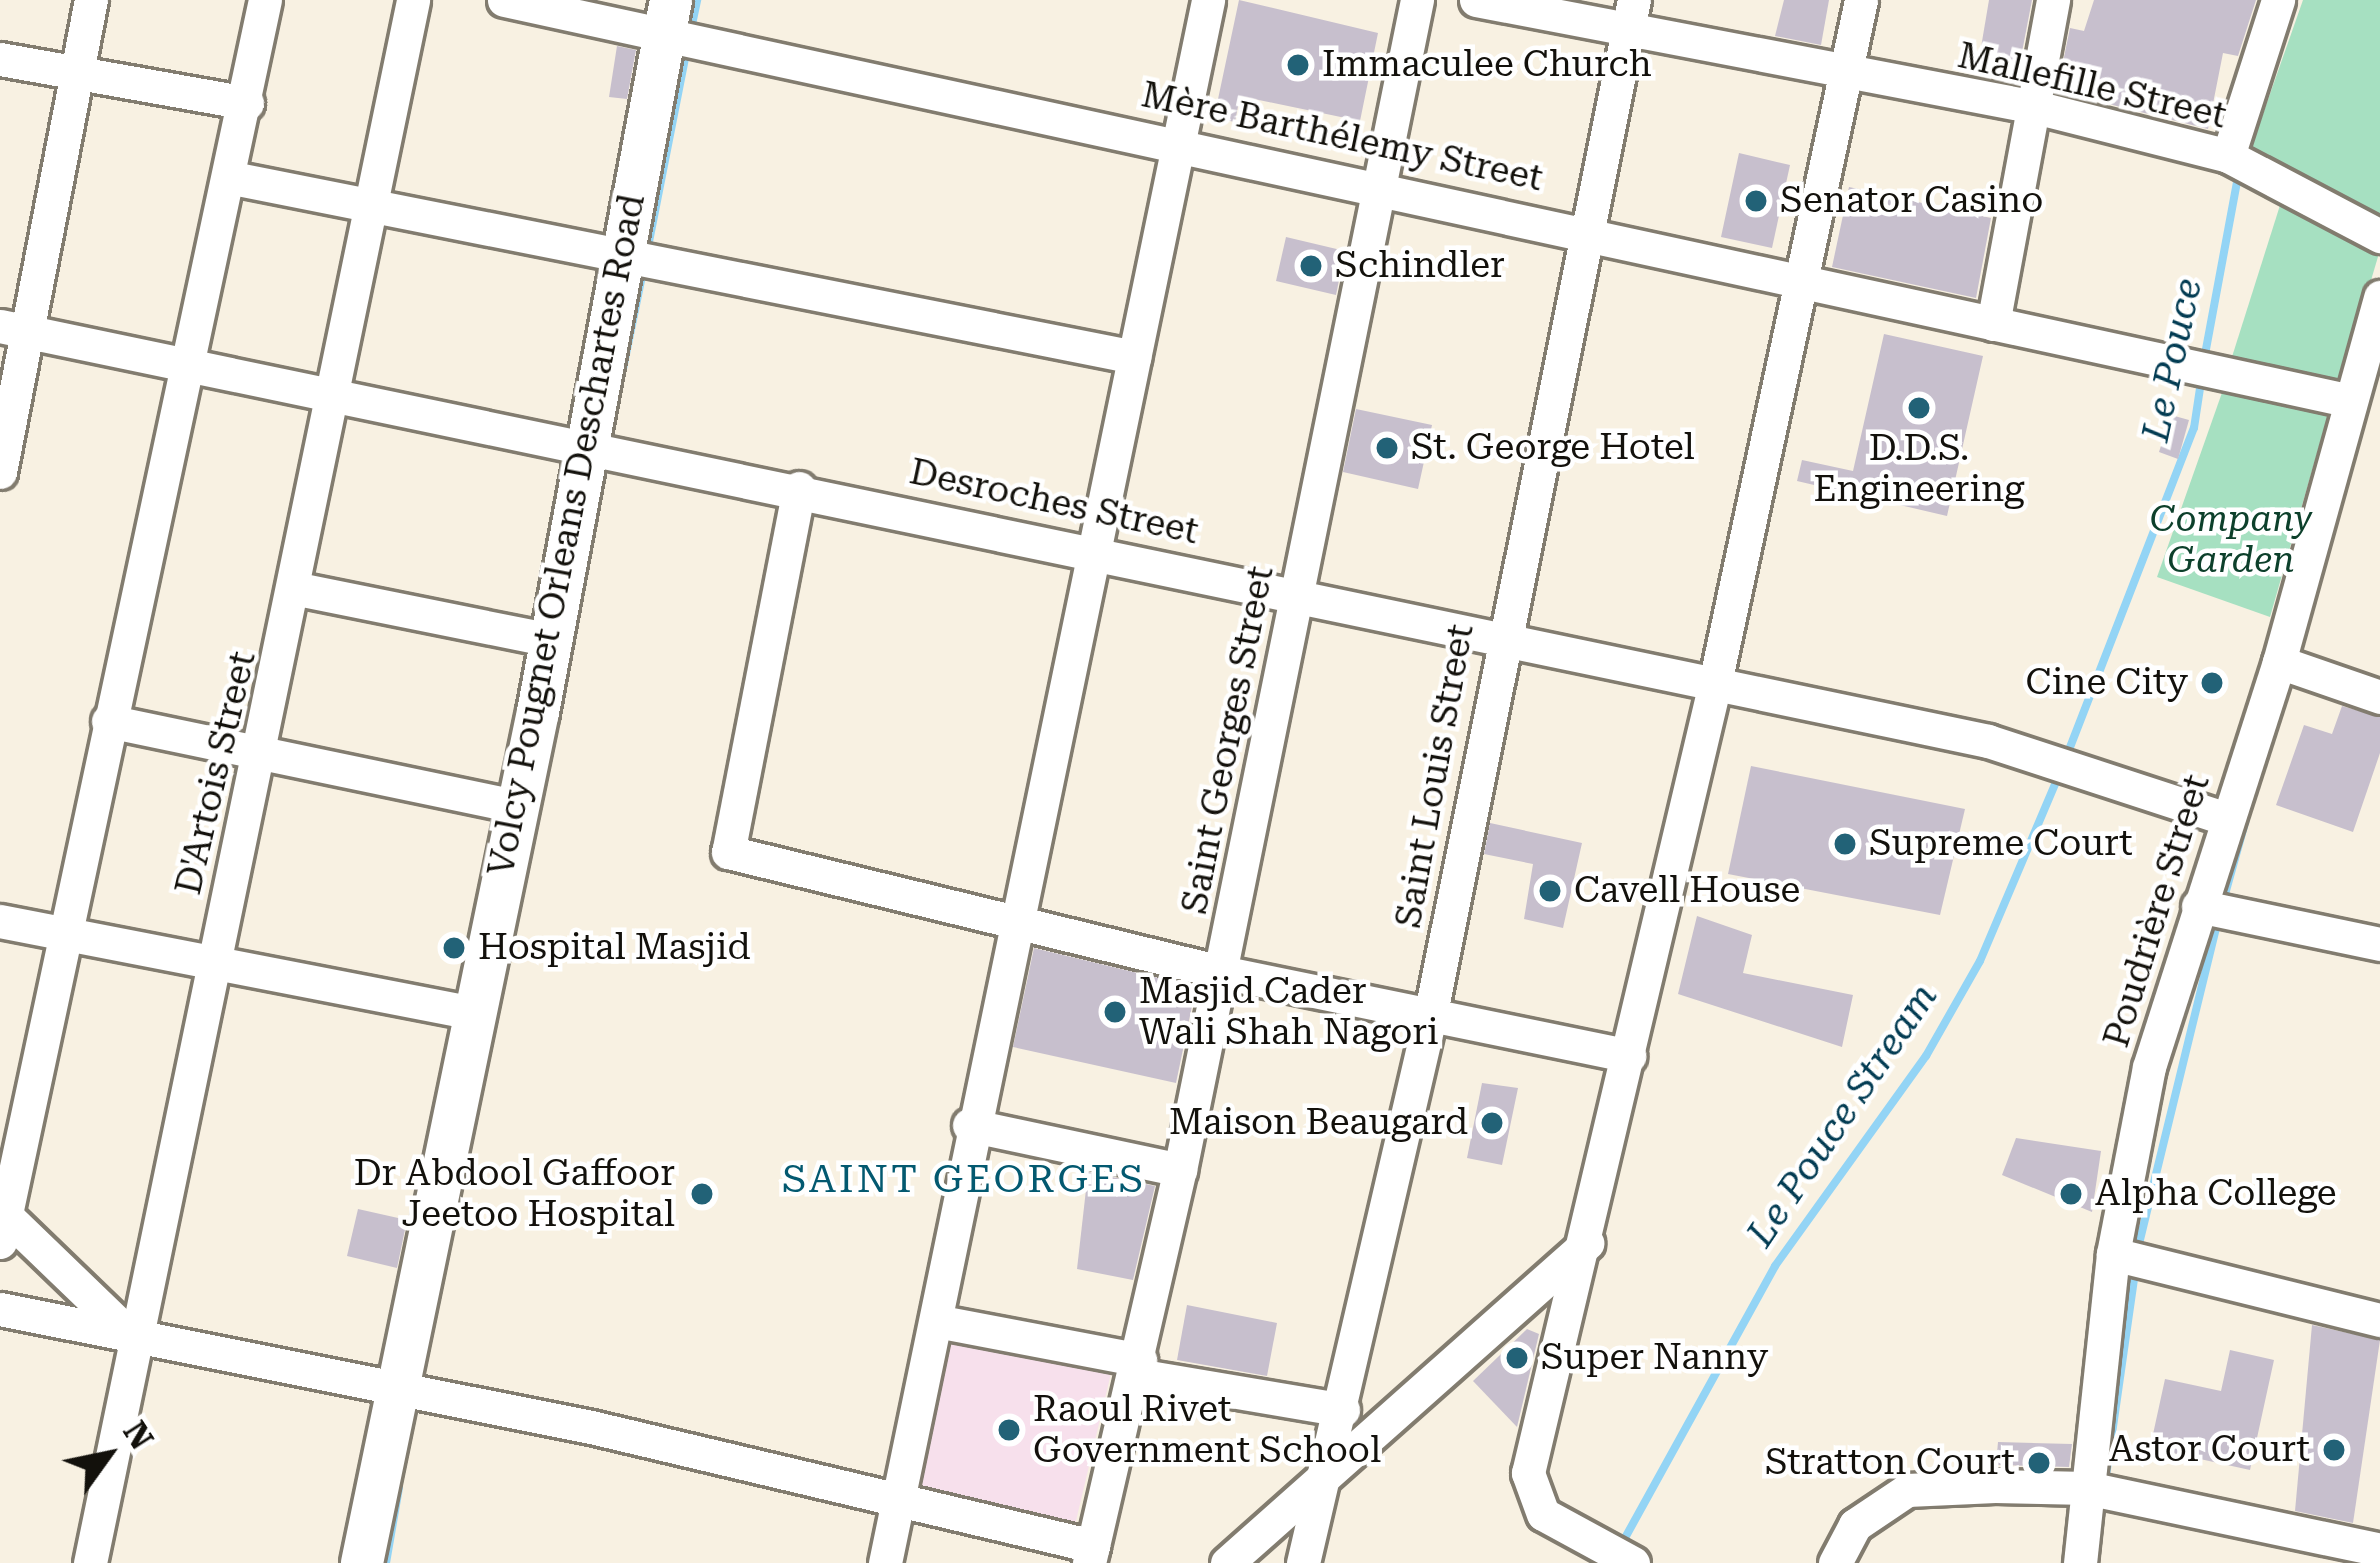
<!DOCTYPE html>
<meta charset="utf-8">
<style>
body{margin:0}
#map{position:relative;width:2380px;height:1563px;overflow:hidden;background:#f8f1e2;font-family:"Roboto Serif",serif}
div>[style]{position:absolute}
.education>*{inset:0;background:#f7e0ec}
.green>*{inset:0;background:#a6e0c1}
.stream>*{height:8px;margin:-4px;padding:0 4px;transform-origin:4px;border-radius:4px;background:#93d4f5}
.building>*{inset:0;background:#c7bfcd}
.roads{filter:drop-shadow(3px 0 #827c6f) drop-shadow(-3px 0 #827c6f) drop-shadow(0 3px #827c6f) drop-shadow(0 -3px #827c6f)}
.minor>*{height:33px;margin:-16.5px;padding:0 16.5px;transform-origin:16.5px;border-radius:16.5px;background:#fff}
.major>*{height:42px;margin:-21px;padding:0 21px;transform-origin:21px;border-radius:21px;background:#fff}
.dots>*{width:33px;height:33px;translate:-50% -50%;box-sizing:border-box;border:6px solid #fff;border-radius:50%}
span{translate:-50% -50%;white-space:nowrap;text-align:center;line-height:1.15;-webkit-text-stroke:9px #fff;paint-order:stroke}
.poi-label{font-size:36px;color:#13110c}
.left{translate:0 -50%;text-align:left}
.right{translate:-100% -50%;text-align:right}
.street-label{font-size:36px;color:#13110c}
.park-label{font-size:36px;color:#0d402b;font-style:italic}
.water-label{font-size:39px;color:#033c53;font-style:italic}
.neighbourhood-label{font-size:39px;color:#035970;letter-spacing:3px}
.north{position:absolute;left:48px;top:1395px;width:120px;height:120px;-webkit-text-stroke:9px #fff;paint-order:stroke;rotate:57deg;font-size:33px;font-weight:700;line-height:48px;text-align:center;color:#13110c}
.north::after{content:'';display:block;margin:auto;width:42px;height:54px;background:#13110c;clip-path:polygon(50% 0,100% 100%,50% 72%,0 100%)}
</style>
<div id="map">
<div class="education">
<div style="clip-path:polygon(942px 1332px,1112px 1369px,1075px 1525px,907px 1491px)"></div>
</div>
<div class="green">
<div style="clip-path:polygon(2303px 0,2380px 0,2380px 220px,2251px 148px)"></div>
<div style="clip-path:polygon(2282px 199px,2380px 250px,2339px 388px,2231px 360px)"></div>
<div style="clip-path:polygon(2224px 387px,2330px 408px,2270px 617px,2157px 577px)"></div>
</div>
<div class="stream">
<div style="left:690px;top:34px;width:35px;rotate:-78deg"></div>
<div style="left:647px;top:252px;width:207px;rotate:-78.9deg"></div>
<div style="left:2204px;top:360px;width:187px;rotate:-79.5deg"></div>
<div style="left:623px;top:369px;width:105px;rotate:-78.5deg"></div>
<div style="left:2067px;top:755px;width:351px;rotate:-68.8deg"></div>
<div style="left:2194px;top:428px;width:54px;rotate:-81.4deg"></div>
<div style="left:2224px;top:898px;width:82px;rotate:-74.4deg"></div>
<div style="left:2138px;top:1248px;width:334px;rotate:-76.3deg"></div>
<div style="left:2106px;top:1476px;width:205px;rotate:-81.9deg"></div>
<div style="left:1620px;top:1547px;width:321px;rotate:-61.1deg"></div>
<div style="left:1775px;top:1266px;width:259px;rotate:-54.3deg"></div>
<div style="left:1926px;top:1056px;width:109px;rotate:-60.4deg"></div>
<div style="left:1980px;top:961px;width:202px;rotate:-67deg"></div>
<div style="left:386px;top:1563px;width:76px;rotate:-80.2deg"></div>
</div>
<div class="building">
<div style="clip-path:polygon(1239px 0,1378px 33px,1360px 121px,1240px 96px,1235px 122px,1214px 118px)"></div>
<div style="clip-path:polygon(1784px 0,1829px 0,1821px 45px,1775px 36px)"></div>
<div style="clip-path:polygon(1989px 0,2032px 0,2017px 78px,1977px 71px)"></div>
<div style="clip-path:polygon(2094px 0,2256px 0,2238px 56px,2223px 53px,2208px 129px,2057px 91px,2070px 28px,2084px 31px)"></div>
<div style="clip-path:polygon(617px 46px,636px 50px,627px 99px,609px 97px)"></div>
<div style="clip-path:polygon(1739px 153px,1790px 165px,1772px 248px,1721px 237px)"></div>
<div style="clip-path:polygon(1849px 187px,1991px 218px,1976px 298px,1832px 267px)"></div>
<div style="clip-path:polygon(1286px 237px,1345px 251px,1336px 295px,1276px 281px)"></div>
<div style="clip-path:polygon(1884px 334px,1983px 356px,1947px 516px,1797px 481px,1802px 460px,1853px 471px)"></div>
<div style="clip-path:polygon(1356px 409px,1432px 425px,1418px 489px,1343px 472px)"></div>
<div style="clip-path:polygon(2171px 415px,2189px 420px,2178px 459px,2159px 452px)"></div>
<div style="clip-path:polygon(2342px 706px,2380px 717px,2380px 753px,2353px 832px,2276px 805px,2304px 725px,2332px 734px)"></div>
<div style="clip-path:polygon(1751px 766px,1965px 809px,1940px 915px,1728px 874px)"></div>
<div style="clip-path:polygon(1490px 823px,1582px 843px,1563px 928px,1524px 919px,1533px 864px,1484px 854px)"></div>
<div style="clip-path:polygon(1697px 916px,1752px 935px,1743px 973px,1853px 995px,1842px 1047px,1678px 994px)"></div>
<div style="clip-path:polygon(1034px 948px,1196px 987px,1176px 1083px,1013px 1047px)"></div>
<div style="clip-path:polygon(1482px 1083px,1518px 1088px,1502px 1165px,1467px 1158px)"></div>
<div style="clip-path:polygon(2016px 1138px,2101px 1151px,2092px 1212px,2002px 1175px)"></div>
<div style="clip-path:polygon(1088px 1172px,1155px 1186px,1133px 1280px,1077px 1269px)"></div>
<div style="clip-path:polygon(358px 1209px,407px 1220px,397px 1268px,347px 1256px)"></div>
<div style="clip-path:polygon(1187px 1305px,1277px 1323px,1267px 1376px,1177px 1360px)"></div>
<div style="clip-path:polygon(2312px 1325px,2380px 1340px,2353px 1523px,2295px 1511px)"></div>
<div style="clip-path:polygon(1527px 1329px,1539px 1334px,1517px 1427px,1473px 1381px)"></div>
<div style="clip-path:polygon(2230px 1350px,2274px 1360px,2250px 1470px,2150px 1448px,2165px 1379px,2221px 1391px)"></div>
<div style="clip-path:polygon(1998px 1442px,2072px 1444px,2069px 1467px,1996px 1465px)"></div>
</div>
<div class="roads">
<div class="minor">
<div style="left:504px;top:0;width:1886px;rotate:12.25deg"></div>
<div style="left:1476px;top:0;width:569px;rotate:10.84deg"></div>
<div style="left:2035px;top:107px;width:199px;rotate:14.2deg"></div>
<div style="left:2228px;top:156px;width:172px;rotate:27.8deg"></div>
<div style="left:0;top:59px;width:251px;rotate:10.1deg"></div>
<div style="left:2228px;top:156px;width:164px;rotate:-72.2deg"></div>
<div style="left:232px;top:178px;width:920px;rotate:11.22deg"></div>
<div style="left:1993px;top:324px;width:330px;rotate:-79.5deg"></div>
<div style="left:0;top:326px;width:2031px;rotate:11.79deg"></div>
<div style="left:1988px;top:741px;width:248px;rotate:18.1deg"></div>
<div style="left:0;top:472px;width:481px;rotate:-79.1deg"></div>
<div style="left:799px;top:488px;width:371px;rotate:101deg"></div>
<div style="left:728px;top:852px;width:507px;rotate:13.68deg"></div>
<div style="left:1221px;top:972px;width:417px;rotate:11.6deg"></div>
<div style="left:298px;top:589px;width:257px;rotate:11.4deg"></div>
<div style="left:2279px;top:662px;width:107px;rotate:19.1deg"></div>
<div style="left:108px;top:721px;width:416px;rotate:11.8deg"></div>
<div style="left:2198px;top:906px;width:186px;rotate:11.8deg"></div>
<div style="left:0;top:921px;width:479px;rotate:11deg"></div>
<div style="left:969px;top:1125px;width:216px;rotate:12deg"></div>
<div style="left:0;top:1210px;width:189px;rotate:43.9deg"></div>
<div style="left:0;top:1242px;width:1270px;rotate:-77.96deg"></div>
<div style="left:2113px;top:1254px;width:275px;rotate:13.9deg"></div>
<div style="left:0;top:1309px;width:603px;rotate:11.29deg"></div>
<div style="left:591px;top:1427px;width:516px;rotate:13.34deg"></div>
<div style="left:936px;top:1321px;width:208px;rotate:10.8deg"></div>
<div style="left:1137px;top:1375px;width:209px;rotate:9.6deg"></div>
<div style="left:90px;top:1563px;width:1596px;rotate:-78.32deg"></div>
<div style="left:885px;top:1563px;width:1596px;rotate:-78.32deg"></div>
<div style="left:1089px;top:1563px;width:403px;rotate:-77deg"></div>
<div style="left:1180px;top:1170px;width:1194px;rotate:-78.55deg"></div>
<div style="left:1227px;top:1563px;width:482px;rotate:-41.6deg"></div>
<div style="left:1303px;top:1563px;width:561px;rotate:-76.91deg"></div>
<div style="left:1430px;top:1017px;width:1037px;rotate:-78.66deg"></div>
<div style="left:1633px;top:1563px;width:102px;rotate:-151.4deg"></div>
<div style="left:1543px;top:1514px;width:44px;rotate:-110.1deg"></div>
<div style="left:1528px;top:1473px;width:812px;rotate:-76.68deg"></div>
<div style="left:1715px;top:683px;width:698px;rotate:-77.93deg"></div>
<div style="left:1835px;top:1563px;width:43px;rotate:-62.2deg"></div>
<div style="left:1855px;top:1525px;width:63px;rotate:-33.9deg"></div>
<div style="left:1907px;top:1490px;width:88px;rotate:-2.6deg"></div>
<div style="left:1995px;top:1486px;width:92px;rotate:1.2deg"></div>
<div style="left:2087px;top:1488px;width:299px;rotate:11.9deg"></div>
<div style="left:2080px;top:1563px;width:311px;rotate:-83.9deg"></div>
<div style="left:2113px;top:1254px;width:190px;rotate:-79.1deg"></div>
<div style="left:2149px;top:1067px;width:425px;rotate:-72.2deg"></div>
<div style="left:2279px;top:662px;width:379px;rotate:-74.5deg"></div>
</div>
<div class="major">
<div style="left:362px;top:1563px;width:869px;rotate:-78.32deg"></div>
<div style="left:538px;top:712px;width:724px;rotate:-79.42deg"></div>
</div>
</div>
<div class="dots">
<div style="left:1298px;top:65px;background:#226277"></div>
<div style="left:1756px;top:201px;background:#226277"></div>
<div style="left:1311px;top:266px;background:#226277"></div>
<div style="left:1919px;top:408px;background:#226277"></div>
<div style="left:1387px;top:448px;background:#226277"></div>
<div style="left:2212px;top:683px;background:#226277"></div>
<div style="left:1845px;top:844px;background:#226277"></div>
<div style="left:1550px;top:891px;background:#226277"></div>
<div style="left:454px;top:948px;background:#226277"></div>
<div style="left:1115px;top:1012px;background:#226277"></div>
<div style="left:1492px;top:1123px;background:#226277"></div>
<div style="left:702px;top:1194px;background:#226277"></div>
<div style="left:2071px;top:1194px;background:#226277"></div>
<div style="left:1517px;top:1358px;background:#226277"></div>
<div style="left:1009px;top:1430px;background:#226277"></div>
<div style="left:2334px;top:1450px;background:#226277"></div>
<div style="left:2039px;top:1463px;background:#226277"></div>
</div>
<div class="poi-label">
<span class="left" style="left:1322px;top:65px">Immaculee Church</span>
<span class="left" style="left:1780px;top:201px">Senator Casino</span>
<span class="left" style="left:1335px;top:266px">Schindler</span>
<span class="left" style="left:1411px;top:448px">St. George Hotel</span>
<span style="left:1919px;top:469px">D.D.S.<br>Engineering</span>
<span class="right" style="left:2188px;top:683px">Cine City</span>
<span class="left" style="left:1869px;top:844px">Supreme Court</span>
<span class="left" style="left:1574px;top:891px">Cavell House</span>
<span class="left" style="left:478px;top:948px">Hospital Masjid</span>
<span class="left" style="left:1139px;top:1012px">Masjid Cader<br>Wali Shah Nagori</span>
<span class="right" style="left:1468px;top:1123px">Maison Beaugard</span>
<span class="right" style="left:675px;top:1194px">Dr Abdool Gaffoor<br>Jeetoo Hospital</span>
<span class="left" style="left:2095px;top:1194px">Alpha College</span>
<span class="left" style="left:1541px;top:1358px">Super Nanny</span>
<span class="left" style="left:1033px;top:1430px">Raoul Rivet<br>Government School</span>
<span class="right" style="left:2310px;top:1450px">Astor Court</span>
<span class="right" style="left:2015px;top:1463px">Stratton Court</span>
</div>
<div class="street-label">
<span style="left:2092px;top:86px;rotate:13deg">Mallefille Street</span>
<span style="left:1342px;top:137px;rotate:12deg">Mère Barthélemy Street</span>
<span style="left:1054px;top:502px;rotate:12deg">Desroches Street</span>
<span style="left:567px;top:535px;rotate:-79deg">Volcy Pougnet Orleans Deschartes Road</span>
<span style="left:1228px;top:740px;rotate:-79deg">Saint Georges Street</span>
<span style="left:216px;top:773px;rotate:-77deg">D'Artois Street</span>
<span style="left:1435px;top:776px;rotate:-80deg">Saint Louis Street</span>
<span style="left:2157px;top:911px;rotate:-73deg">Poudrière Street</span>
</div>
<div class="park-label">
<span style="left:2231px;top:540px">Company<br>Garden</span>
</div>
<div class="water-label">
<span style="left:2172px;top:360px;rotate:-78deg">Le Pouce</span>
<span style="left:1842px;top:1115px;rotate:-56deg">Le Pouce Stream</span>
</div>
<div class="neighbourhood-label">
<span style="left:964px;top:1179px">SAINT GEORGES</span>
</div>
<div class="north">N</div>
</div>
